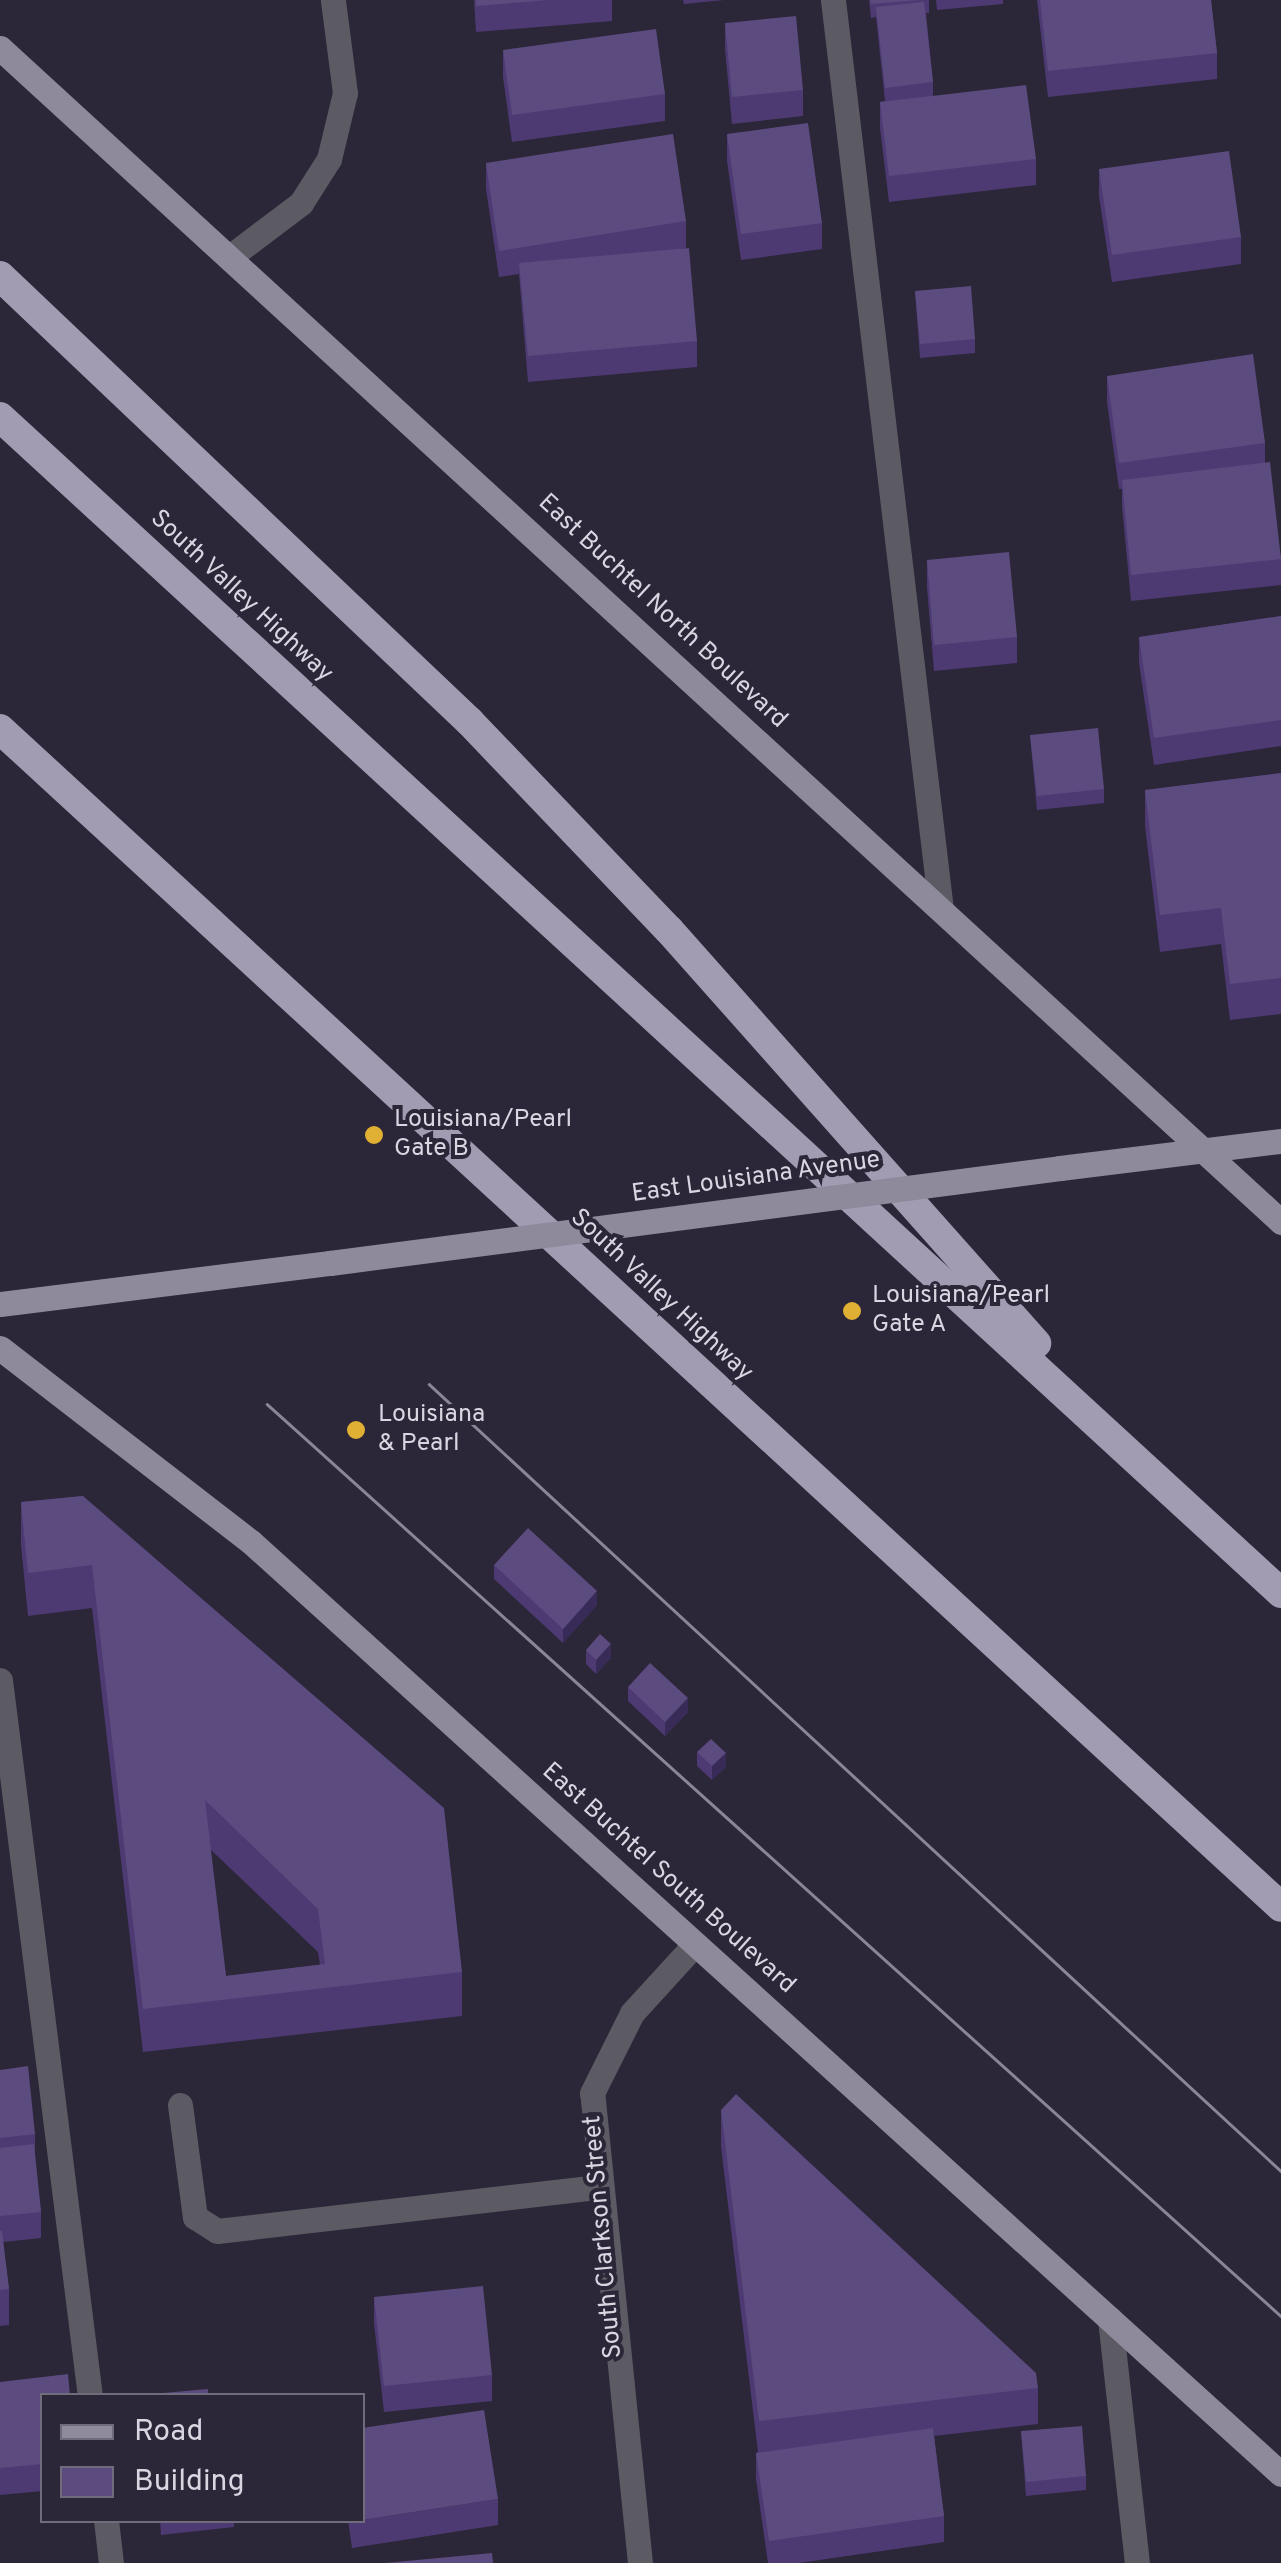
<!DOCTYPE html>
<style>
body{margin:0}
#map{position:relative;width:1281px;height:2563px;overflow:hidden;background:#2b2638;font-family:Overpass,sans-serif}
div>[style]{position:absolute}
.minor>*{height:25px;margin:-12.5px;padding:0 12.5px;transform-origin:12.5px;border-radius:12.5px;background:#5c5a63}
.major>*{height:25px;margin:-12.5px;padding:0 12.5px;transform-origin:12.5px;border-radius:12.5px;background:#8e8a9c}
.highway>*{height:30px;margin:-15px;padding:0 15px;transform-origin:15px;border-radius:15px;background:#a19cb2}
.tram>*{height:2.5px;margin:-1.25px;padding:0 1.25px;transform-origin:1.25px;border-radius:1.25px;background:#8a8695}
.major-bridge>*{height:25px;margin:-12.5px;padding:0 12.5px;transform-origin:12.5px;border-radius:12.5px;background:#8e8a9c}
.wall>*{inset:0;background:#4d3a73}
.shaded-wall>*{inset:0;background:#392b57}
.building>*{inset:0;background:#5c4b7f}
.dots>*{width:28px;height:28px;translate:-50% -50%;box-sizing:border-box;border:5px solid #2b2638;border-radius:50%}
span{translate:-50% -50%;white-space:nowrap;text-align:center;line-height:1.15;-webkit-text-stroke:8px #2b2638;paint-order:stroke}
.street-label{font-size:25px;color:#d9d6e2}
.poi-label{font-size:25px;color:#d9d6e2}
.left{translate:0 -50%;text-align:left}
.legend{position:absolute;left:40px;top:2393px;width:325px;height:130px;box-sizing:border-box;background:#2b2638;border:2px solid #716c7c;margin:0;padding:12px 18px;list-style:none;font-size:30px;color:#d9d6e2}
.legend li{display:flex;align-items:center;gap:20px;height:50px}
.legend b{width:50px;border:2px solid #716c7c}
</style>
<div id="map">
<div class="minor">
<div style="left:833px;top:0;width:916px;rotate:83.23deg"></div>
<div style="left:231px;top:256px;width:88px;rotate:-37.1deg"></div>
<div style="left:301px;top:203px;width:52px;rotate:-57.5deg"></div>
<div style="left:329px;top:159px;width:68px;rotate:-76.4deg"></div>
<div style="left:345px;top:93px;width:94px;rotate:-97.4deg"></div>
<div style="left:0;top:1680px;width:722px;rotate:82.84deg"></div>
<div style="left:180px;top:2105px;width:113px;rotate:82.4deg"></div>
<div style="left:195px;top:2217px;width:26px;rotate:32deg"></div>
<div style="left:217px;top:2231px;width:382px;rotate:-6.6deg"></div>
<div style="left:1110px;top:2319px;width:245px;rotate:83.7deg"></div>
<div style="left:106px;top:2520px;width:43px;rotate:83.4deg"></div>
<div style="left:640px;top:2563px;width:472px;rotate:-95.8deg"></div>
<div style="left:592px;top:2093px;width:89px;rotate:-63.4deg"></div>
<div style="left:632px;top:2013px;width:93px;rotate:-47.6deg"></div>
</div>
<div class="major">
<div style="left:0;top:48px;width:1738px;rotate:42.5deg"></div>
<div style="left:1060px;top:1168px;width:223px;rotate:-7deg"></div>
<div style="left:0;top:1304px;width:333px;rotate:-7.1deg"></div>
<div style="left:0;top:1348px;width:317px;rotate:37.7deg"></div>
<div style="left:251px;top:1542px;width:1389px;rotate:42.14deg"></div>
</div>
<div class="highway">
<div style="left:0;top:276px;width:647px;rotate:43.5deg"></div>
<div style="left:469px;top:721px;width:289px;rotate:46.3deg"></div>
<div style="left:669px;top:930px;width:553px;rotate:48.38deg"></div>
<div style="left:0;top:417px;width:1739px;rotate:42.55deg"></div>
<div style="left:0;top:729px;width:1740px;rotate:42.6deg"></div>
</div>
<div class="tram">
<div style="left:429px;top:1384px;width:1160px;rotate:42.73deg"></div>
<div style="left:267px;top:1404px;width:1364px;rotate:41.97deg"></div>
</div>
<div class="major-bridge">
<div style="left:330px;top:1263px;width:736px;rotate:-7.41deg"></div>
</div>
<div class="wall">
<div style="clip-path:polygon(474px 0,612px 0,612px 21px,476px 32px)"></div>
<div style="clip-path:polygon(683px 0,724px 0,684px 4px)"></div>
<div style="clip-path:polygon(869px 0,929px 0,929px 13px,926px 13px,933px 82px,933px 96px,1036px 159px,1036px 185px,889px 202px,880px 128px,880px 102px,885px 101px,876px 17px,871px 18px)"></div>
<div style="clip-path:polygon(936px 0,1003px 0,1003px 4px,937px 10px)"></div>
<div style="clip-path:polygon(1037px 0,1211px 0,1217px 53px,1217px 79px,1048px 97px)"></div>
<div style="clip-path:polygon(725px 23px,803px 90px,803px 116px,732px 124px,725px 49px)"></div>
<div style="clip-path:polygon(503px 50px,665px 94px,665px 121px,512px 142px,503px 77px)"></div>
<div style="clip-path:polygon(727px 134px,822px 223px,822px 249px,741px 260px,727px 161px)"></div>
<div style="clip-path:polygon(486px 163px,686px 221px,686px 248px,674px 250px,697px 341px,697px 367px,528px 382px,519px 274px,499px 277px,486px 189px)"></div>
<div style="clip-path:polygon(1099px 169px,1241px 237px,1241px 264px,1112px 282px,1099px 196px)"></div>
<div style="clip-path:polygon(915px 291px,975px 339px,975px 353px,920px 358px)"></div>
<div style="clip-path:polygon(1107px 376px,1265px 443px,1265px 463px,1281px 559px,1281px 585px,1131px 601px,1122px 506px,1122px 489px,1119px 489px,1107px 402px)"></div>
<div style="clip-path:polygon(927px 560px,1017px 637px,1017px 663px,934px 671px,927px 587px)"></div>
<div style="clip-path:polygon(1281px 616px,1281px 746px,1154px 765px,1139px 663px,1139px 637px)"></div>
<div style="clip-path:polygon(1030px 735px,1104px 789px,1104px 803px,1037px 810px)"></div>
<div style="clip-path:polygon(1281px 773px,1281px 1014px,1230px 1020px,1221px 944px,1160px 952px,1145px 826px,1145px 790px)"></div>
<div style="clip-path:polygon(evenodd,83px 1496px,462px 1972px,462px 2016px,143px 2052px,92px 1608px,28px 1616px,21px 1545px,21px 1502px,83px 1496px,210px 1849px,318px 1952px,320px 1965px,226px 1976px,210px 1849px)"></div>
<div style="clip-path:polygon(494px 1565px,597px 1605px,563px 1643px,494px 1579px)"></div>
<div style="clip-path:polygon(586px 1650px,611px 1658px,596px 1674px,586px 1664px)"></div>
<div style="clip-path:polygon(628px 1687px,688px 1712px,665px 1736px,628px 1701px)"></div>
<div style="clip-path:polygon(697px 1752px,726px 1767px,712px 1780px,697px 1766px)"></div>
<div style="clip-path:polygon(0 2070px,35px 2134px,35px 2158px,41px 2212px,41px 2238px,3px 2242px,9px 2289px,9px 2325px,0 2326px)"></div>
<div style="clip-path:polygon(721px 2110px,1038px 2388px,1038px 2424px,934px 2436px,944px 2516px,944px 2542px,799px 2563px,768px 2563px,756px 2479px,756px 2453px,758px 2452px,721px 2147px)"></div>
<div style="clip-path:polygon(374px 2297px,492px 2375px,492px 2401px,384px 2412px,374px 2323px)"></div>
<div style="clip-path:polygon(0 2382px,42px 2396px,42px 2491px,0 2495px)"></div>
<div style="clip-path:polygon(1021px 2431px,1086px 2476px,1086px 2490px,1026px 2496px)"></div>
<div style="clip-path:polygon(498px 2499px,498px 2525px,352px 2548px,348px 2520px,362px 2520px)"></div>
<div style="clip-path:polygon(160px 2520px,234px 2520px,234px 2527px,161px 2535px)"></div>
</div>
<div class="shaded-wall">
<div style="clip-path:polygon(597px 1591px,597px 1605px,563px 1643px,563px 1629px)"></div>
<div style="clip-path:polygon(611px 1644px,611px 1658px,596px 1674px,596px 1660px)"></div>
<div style="clip-path:polygon(688px 1698px,688px 1712px,665px 1736px,665px 1722px)"></div>
<div style="clip-path:polygon(726px 1753px,726px 1767px,712px 1780px,712px 1766px)"></div>
</div>
<div class="building">
<div style="clip-path:polygon(476px 0,549px 0,476px 6px)"></div>
<div style="clip-path:polygon(870px 0,918px 0,871px 4px)"></div>
<div style="clip-path:polygon(1040px 0,1211px 0,1217px 53px,1048px 71px)"></div>
<div style="clip-path:polygon(924px 2px,933px 82px,885px 88px,876px 7px)"></div>
<div style="clip-path:polygon(796px 16px,803px 90px,732px 97px,725px 23px)"></div>
<div style="clip-path:polygon(656px 29px,665px 94px,512px 115px,503px 50px)"></div>
<div style="clip-path:polygon(1026px 85px,1036px 159px,889px 176px,880px 102px)"></div>
<div style="clip-path:polygon(808px 123px,822px 223px,741px 234px,727px 134px)"></div>
<div style="clip-path:polygon(673px 134px,686px 221px,499px 251px,486px 163px)"></div>
<div style="clip-path:polygon(1229px 151px,1241px 237px,1112px 255px,1099px 169px)"></div>
<div style="clip-path:polygon(689px 248px,697px 341px,528px 356px,519px 263px)"></div>
<div style="clip-path:polygon(971px 286px,975px 339px,920px 344px,915px 291px)"></div>
<div style="clip-path:polygon(1253px 354px,1265px 443px,1119px 463px,1107px 376px)"></div>
<div style="clip-path:polygon(1270px 462px,1281px 559px,1131px 575px,1122px 480px)"></div>
<div style="clip-path:polygon(1009px 552px,1017px 637px,934px 645px,927px 560px)"></div>
<div style="clip-path:polygon(1281px 616px,1281px 720px,1154px 738px,1139px 637px)"></div>
<div style="clip-path:polygon(1098px 728px,1104px 789px,1037px 796px,1030px 735px)"></div>
<div style="clip-path:polygon(1281px 773px,1281px 978px,1230px 984px,1221px 908px,1160px 915px,1145px 790px)"></div>
<div style="clip-path:polygon(evenodd,83px 1496px,444px 1808px,462px 1972px,143px 2009px,92px 1565px,28px 1573px,21px 1502px,83px 1496px,205px 1800px,318px 1909px,325px 1964px,226px 1976px,205px 1800px)"></div>
<div style="clip-path:polygon(528px 1528px,597px 1591px,563px 1629px,494px 1565px)"></div>
<div style="clip-path:polygon(600px 1634px,611px 1644px,596px 1660px,586px 1650px)"></div>
<div style="clip-path:polygon(650px 1663px,688px 1698px,665px 1722px,628px 1687px)"></div>
<div style="clip-path:polygon(711px 1739px,726px 1753px,712px 1766px,697px 1752px)"></div>
<div style="clip-path:polygon(28px 2066px,35px 2134px,0 2138px,0 2070px)"></div>
<div style="clip-path:polygon(736px 2094px,1036px 2373px,1038px 2388px,759px 2421px,721px 2110px)"></div>
<div style="clip-path:polygon(34px 2144px,41px 2212px,0 2216px,0 2148px)"></div>
<div style="clip-path:polygon(0 2231px,2px 2231px,9px 2289px,0 2290px)"></div>
<div style="clip-path:polygon(483px 2286px,492px 2375px,384px 2386px,374px 2297px)"></div>
<div style="clip-path:polygon(68px 2374px,70px 2396px,42px 2396px,42px 2464px,0 2468px,0 2382px)"></div>
<div style="clip-path:polygon(208px 2389px,208px 2396px,140px 2395px)"></div>
<div style="clip-path:polygon(484px 2410px,498px 2499px,362px 2520px,362px 2428px)"></div>
<div style="clip-path:polygon(1082px 2426px,1086px 2476px,1026px 2482px,1021px 2431px)"></div>
<div style="clip-path:polygon(933px 2428px,944px 2516px,769px 2541px,756px 2453px)"></div>
<div style="clip-path:polygon(492px 2553px,493px 2563px,385px 2563px)"></div>
</div>
<div class="dots">
<div style="left:374px;top:1135px;background:#e0b034"></div>
<div style="left:852px;top:1311px;background:#e0b034"></div>
<div style="left:356px;top:1430px;background:#e0b034"></div>
</div>
<div class="street-label">
<span style="left:241px;top:597px;rotate:43deg">South Valley Highway</span>
<span style="left:662px;top:612px;rotate:43deg">East Buchtel North Boulevard</span>
<span style="left:756px;top:1178px;rotate:-8deg">East Louisiana Avenue</span>
<span style="left:661px;top:1296px;rotate:43deg">South Valley Highway</span>
<span style="left:668px;top:1879px;rotate:42deg">East Buchtel South Boulevard</span>
<span style="left:604px;top:2237px;rotate:-95deg">South Clarkson Street</span>
</div>
<div class="poi-label">
<span class="left" style="left:394px;top:1135px">Louisiana/Pearl<br>Gate B</span>
<span class="left" style="left:872px;top:1311px">Louisiana/Pearl<br>Gate A</span>
<span class="left" style="left:378px;top:1430px">Louisiana<br>&amp; Pearl</span>
</div>
<ul class="legend">
<li><b style="height:12px;background:#8e8a9c"></b>Road</li>
<li><b style="height:28px;background:#5c4b7f"></b>Building</li>
</ul>
</div>
